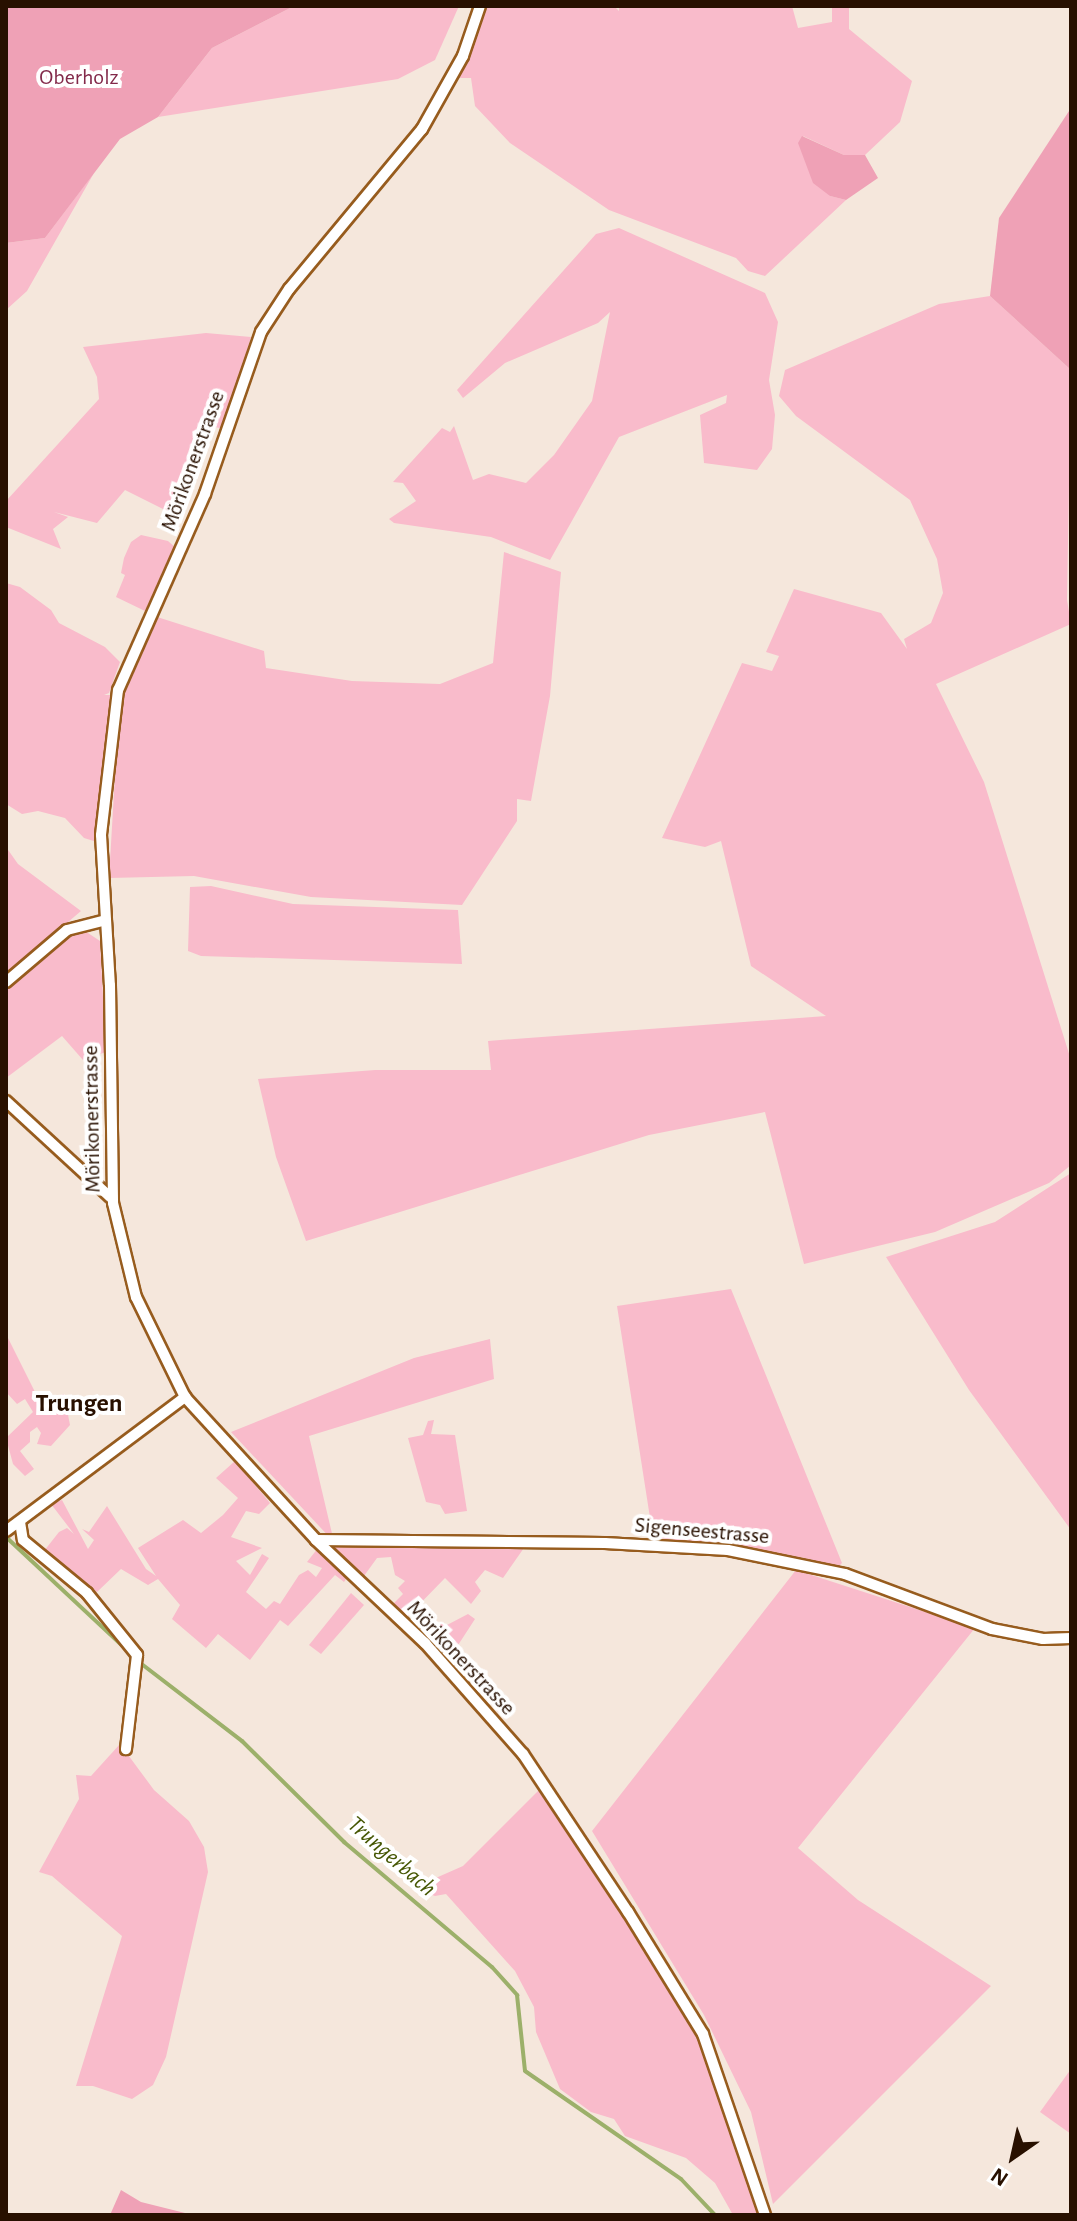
<!DOCTYPE html>
<meta charset="utf-8">
<style>
body{margin:0}
#map{position:relative;width:1077px;height:2221px;overflow:hidden;background:#f5e7dc;font-family:"Alegreya Sans",sans-serif}
div>[style]{position:absolute}
.green>*{inset:0;background:#f9bbcb}
.forest>*{inset:0;background:#efa1b6}
.stream>*{height:4px;margin:-2px;padding:0 2px;transform-origin:2px;border-radius:2px;background:#9cb06a}
.roads{filter:drop-shadow(2px 0 #975c1e) drop-shadow(-2px 0 #975c1e) drop-shadow(0 2px #975c1e) drop-shadow(0 -2px #975c1e)}
.street>*{height:10px;margin:-5px;padding:0 5px;transform-origin:5px;border-radius:5px;background:#fff}
span{translate:-50% -50%;white-space:nowrap;text-align:center;line-height:1.15;-webkit-text-stroke:8px #fff;paint-order:stroke}
.park-label{font-size:22px;color:#83294a}
.street-label{font-size:22px;color:#281000}
.water-label{font-size:24px;color:#465704;font-style:italic}
.quarter-label{font-size:26px;color:#281000;font-weight:700}
.frame{position:absolute;inset:0;border:8px solid #281000;pointer-events:none}
.north{position:absolute;left:973px;top:2117px;width:80px;height:80px;-webkit-text-stroke:6px #fff;paint-order:stroke;rotate:214deg;font-size:22px;font-weight:700;line-height:32px;text-align:center;color:#281000}
.north::after{content:'';display:block;margin:auto;width:28px;height:36px;background:#281000;clip-path:polygon(50% 0,100% 100%,50% 72%,0 100%)}
</style>
<div id="map">
<div class="green">
<div style="clip-path:polygon(294px 6px,459px 6px,435px 60px,398px 79px,158px 117px,212px 48px)"></div>
<div style="clip-path:polygon(487px 6px,614px 6px,619px 11px,619px 6px,792px 6px,798px 28px,832px 22px,832px 6px,849px 6px,849px 29px,912px 81px,900px 122px,865px 155px,844px 155px,803px 136px,830px 196px,846px 200px,765px 276px,748px 271px,736px 258px,609px 210px,510px 143px,475px 106px,471px 78px,458px 78px)"></div>
<div style="clip-path:polygon(94px 173px,27px 291px,6px 310px,6px 243px,45px 238px)"></div>
<div style="clip-path:polygon(619px 228px,765px 293px,778px 322px,769px 380px,775px 415px,772px 449px,757px 470px,704px 463px,700px 415px,726px 403px,727px 395px,619px 437px,550px 560px,491px 537px,394px 523px,389px 519px,416px 501px,403px 483px,393px 482px,442px 428px,450px 432px,454px 426px,473px 480px,489px 474px,526px 483px,554px 455px,592px 401px,610px 312px,598px 323px,505px 363px,463px 398px,457px 390px,596px 234px)"></div>
<div style="clip-path:polygon(990px 296px,1071px 370px,1067px 600px,1071px 624px,936px 684px,984px 782px,1071px 1060px,1071px 1165px,1049px 1183px,935px 1232px,804px 1264px,765px 1112px,649px 1135px,306px 1241px,276px 1157px,258px 1079px,375px 1070px,491px 1070px,488px 1041px,826px 1016px,751px 966px,721px 841px,705px 847px,662px 838px,742px 663px,772px 671px,779px 656px,766px 652px,794px 589px,881px 613px,907px 649px,904px 639px,931px 623px,943px 593px,937px 559px,910px 500px,796px 416px,779px 396px,785px 370px,939px 304px)"></div>
<div style="clip-path:polygon(206px 333px,251px 337px,224px 429px,215px 427px,179px 517px,125px 490px,97px 523px,54px 512px,68px 517px,53px 529px,61px 549px,6px 527px,7px 500px,99px 399px,97px 377px,83px 347px)"></div>
<div style="clip-path:polygon(141px 535px,168px 541px,176px 548px,145px 611px,116px 597px,125px 575px,121px 573px,124px 558px,131px 542px)"></div>
<div style="clip-path:polygon(504px 552px,561px 572px,550px 696px,531px 801px,517px 799px,517px 821px,462px 905px,311px 897px,194px 876px,109px 878px,119px 707px,130px 668px,154px 616px,264px 651px,266px 668px,352px 681px,440px 684px,493px 663px)"></div>
<div style="clip-path:polygon(6px 583px,20px 587px,51px 610px,59px 623px,105px 647px,120px 662px,109px 693px,104px 695px,112px 695px,97px 842px,84px 838px,65px 818px,38px 811px,22px 814px,6px 804px)"></div>
<div style="clip-path:polygon(6px 847px,18px 864px,81px 911px,6px 975px)"></div>
<div style="clip-path:polygon(211px 886px,293px 904px,458px 910px,462px 964px,201px 956px,188px 951px,190px 887px)"></div>
<div style="clip-path:polygon(79px 927px,100px 941px,106px 1052px,83px 1060px,62px 1036px,6px 1078px,6px 989px)"></div>
<div style="clip-path:polygon(1071px 1173px,1071px 1530px,969px 1390px,886px 1257px,995px 1222px)"></div>
<div style="clip-path:polygon(731px 1289px,842px 1563px,837px 1568px,804px 1558px,653px 1537px,617px 1306px)"></div>
<div style="clip-path:polygon(6px 1334px,41px 1404px,64px 1394px,70px 1425px,51px 1446px,37px 1444px,41px 1433px,37px 1427px,30px 1432px,30px 1442px,20px 1451px,34px 1469px,25px 1476px,13px 1464px,6px 1438px,33px 1412px,25px 1399px,17px 1404px,6px 1392px)"></div>
<div style="clip-path:polygon(490px 1339px,494px 1379px,309px 1436px,334px 1542px,231px 1432px,414px 1358px)"></div>
<div style="clip-path:polygon(434px 1420px,431px 1434px,455px 1435px,467px 1511px,445px 1514px,440px 1505px,426px 1502px,408px 1438px,423px 1435px,428px 1421px)"></div>
<div style="clip-path:polygon(235px 1461px,270px 1503px,259px 1514px,246px 1511px,231px 1537px,262px 1548px,236px 1561px,250px 1575px,262px 1554px,269px 1558px,246px 1592px,266px 1609px,274px 1601px,280px 1604px,299px 1575px,308px 1570px,316px 1577px,322px 1568px,307px 1562px,318px 1548px,348px 1576px,344px 1582px,335px 1575px,288px 1626px,280px 1620px,250px 1660px,218px 1634px,206px 1648px,172px 1619px,180px 1605px,158px 1579px,148px 1585px,121px 1569px,97px 1592px,44px 1551px,59px 1532px,67px 1528px,74px 1534px,51px 1504px,62px 1500px,88px 1549px,94px 1540px,82px 1529px,89px 1532px,107px 1506px,146px 1569px,156px 1576px,138px 1548px,183px 1520px,201px 1533px,223px 1515px,238px 1498px,216px 1478px)"></div>
<div style="clip-path:polygon(344px 1541px,526px 1545px,503px 1578px,485px 1570px,475px 1582px,481px 1591px,471px 1604px,445px 1578px,408px 1616px,393px 1604px,403px 1594px,398px 1588px,405px 1581px,395px 1575px,391px 1557px,377px 1558px,364px 1576px,332px 1546px)"></div>
<div style="clip-path:polygon(796px 1570px,975px 1628px,798px 1848px,858px 1900px,991px 1986px,773px 2204px,751px 2112px,704px 2015px,592px 1831px)"></div>
<div style="clip-path:polygon(351px 1593px,364px 1605px,321px 1654px,309px 1645px)"></div>
<div style="clip-path:polygon(468px 1614px,475px 1619px,449px 1659px,420px 1630px,423px 1621px,447px 1625px)"></div>
<div style="clip-path:polygon(120px 1744px,154px 1790px,189px 1821px,204px 1847px,208px 1872px,166px 2057px,153px 2085px,132px 2099px,93px 2086px,76px 2086px,122px 1936px,52px 1876px,39px 1872px,79px 1799px,76px 1775px,91px 1776px)"></div>
<div style="clip-path:polygon(542px 1787px,698px 2033px,760px 2215px,733px 2215px,715px 2183px,686px 2158px,625px 2136px,614px 2119px,591px 2112px,560px 2089px,536px 2032px,534px 2007px,515px 1971px,446px 1894px,435px 1896px,413px 1888px,463px 1866px)"></div>
<div style="clip-path:polygon(1071px 2069px,1071px 2134px,1040px 2112px)"></div>
</div>
<div class="forest">
<div style="clip-path:polygon(6px 6px,294px 6px,212px 48px,158px 117px,120px 139px,45px 238px,6px 243px)"></div>
<div style="clip-path:polygon(1071px 108px,1071px 370px,990px 296px,999px 218px)"></div>
<div style="clip-path:polygon(802px 136px,844px 155px,865px 155px,878px 178px,846px 200px,830px 196px,813px 183px,798px 143px)"></div>
<div style="clip-path:polygon(121px 2190px,141px 2202px,193px 2215px,110px 2215px)"></div>
</div>
<div class="stream">
<div style="left:6px;top:1537px;width:170px;rotate:43.1deg"></div>
<div style="left:139px;top:1662px;width:130px;rotate:37.5deg"></div>
<div style="left:242px;top:1741px;width:144px;rotate:44.7deg"></div>
<div style="left:344px;top:1842px;width:194px;rotate:40.2deg"></div>
<div style="left:492px;top:1967px;width:38px;rotate:48deg"></div>
<div style="left:517px;top:1995px;width:76px;rotate:84deg"></div>
<div style="left:525px;top:2071px;width:190px;rotate:34.7deg"></div>
<div style="left:681px;top:2179px;width:50px;rotate:46.6deg"></div>
</div>
<div class="roads">
<div class="street">
<div style="left:480px;top:6px;width:53px;rotate:108.8deg"></div>
<div style="left:463px;top:56px;width:84px;rotate:119.3deg"></div>
<div style="left:422px;top:129px;width:208px;rotate:129.7deg"></div>
<div style="left:289px;top:289px;width:51px;rotate:123.1deg"></div>
<div style="left:261px;top:332px;width:171px;rotate:109.1deg"></div>
<div style="left:205px;top:494px;width:214px;rotate:113.9deg"></div>
<div style="left:118px;top:690px;width:146px;rotate:96.7deg"></div>
<div style="left:101px;top:835px;width:150px;rotate:86.6deg"></div>
<div style="left:110px;top:985px;width:218px;rotate:89.2deg"></div>
<div style="left:113px;top:1203px;width:97px;rotate:76.3deg"></div>
<div style="left:136px;top:1297px;width:111px;rotate:63.9deg"></div>
<div style="left:185px;top:1397px;width:194px;rotate:47.5deg"></div>
<div style="left:316px;top:1540px;width:150px;rotate:43.4deg"></div>
<div style="left:425px;top:1643px;width:148px;rotate:48.6deg"></div>
<div style="left:523px;top:1754px;width:190px;rotate:56.4deg"></div>
<div style="left:628px;top:1912px;width:143px;rotate:58.4deg"></div>
<div style="left:703px;top:2034px;width:191px;rotate:71.1deg"></div>
<div style="left:6px;top:982px;width:80px;rotate:-40.4deg"></div>
<div style="left:67px;top:930px;width:40px;rotate:-14.4deg"></div>
<div style="left:6px;top:1101px;width:142px;rotate:42.7deg"></div>
<div style="left:20px;top:1522px;width:18px;rotate:81deg"></div>
<div style="left:23px;top:1540px;width:83px;rotate:39.6deg"></div>
<div style="left:87px;top:1593px;width:80px;rotate:51.1deg"></div>
<div style="left:137px;top:1655px;width:95px;rotate:96.7deg"></div>
<div style="left:6px;top:1531px;width:224px;rotate:-36.8deg"></div>
<div style="left:316px;top:1540px;width:289px;rotate:0.6deg"></div>
<div style="left:605px;top:1543px;width:123px;rotate:3.3deg"></div>
<div style="left:728px;top:1550px;width:119px;rotate:11.6deg"></div>
<div style="left:845px;top:1574px;width:157px;rotate:20.5deg"></div>
<div style="left:992px;top:1629px;width:52px;rotate:11.1deg"></div>
<div style="left:1043px;top:1639px;width:28px;rotate:-2deg"></div>
</div>
</div>
<div class="park-label">
<span style="left:79px;top:78px">Oberholz</span>
</div>
<div class="street-label">
<span style="left:193px;top:461px;rotate:-70deg">Mörikonerstrasse</span>
<span style="left:92px;top:1119px;rotate:-91deg">Mörikonerstrasse</span>
<span style="left:702px;top:1531px;rotate:5deg">Sigenseestrasse</span>
<span style="left:461px;top:1658px;rotate:47deg">Mörikonerstrasse</span>
</div>
<div class="water-label">
<span style="left:391px;top:1857px;rotate:41deg">Trungerbach</span>
</div>
<div class="quarter-label">
<span style="left:79px;top:1404px">Trungen</span>
</div>
<div class="frame"></div>
<div class="north">N</div>
</div>
